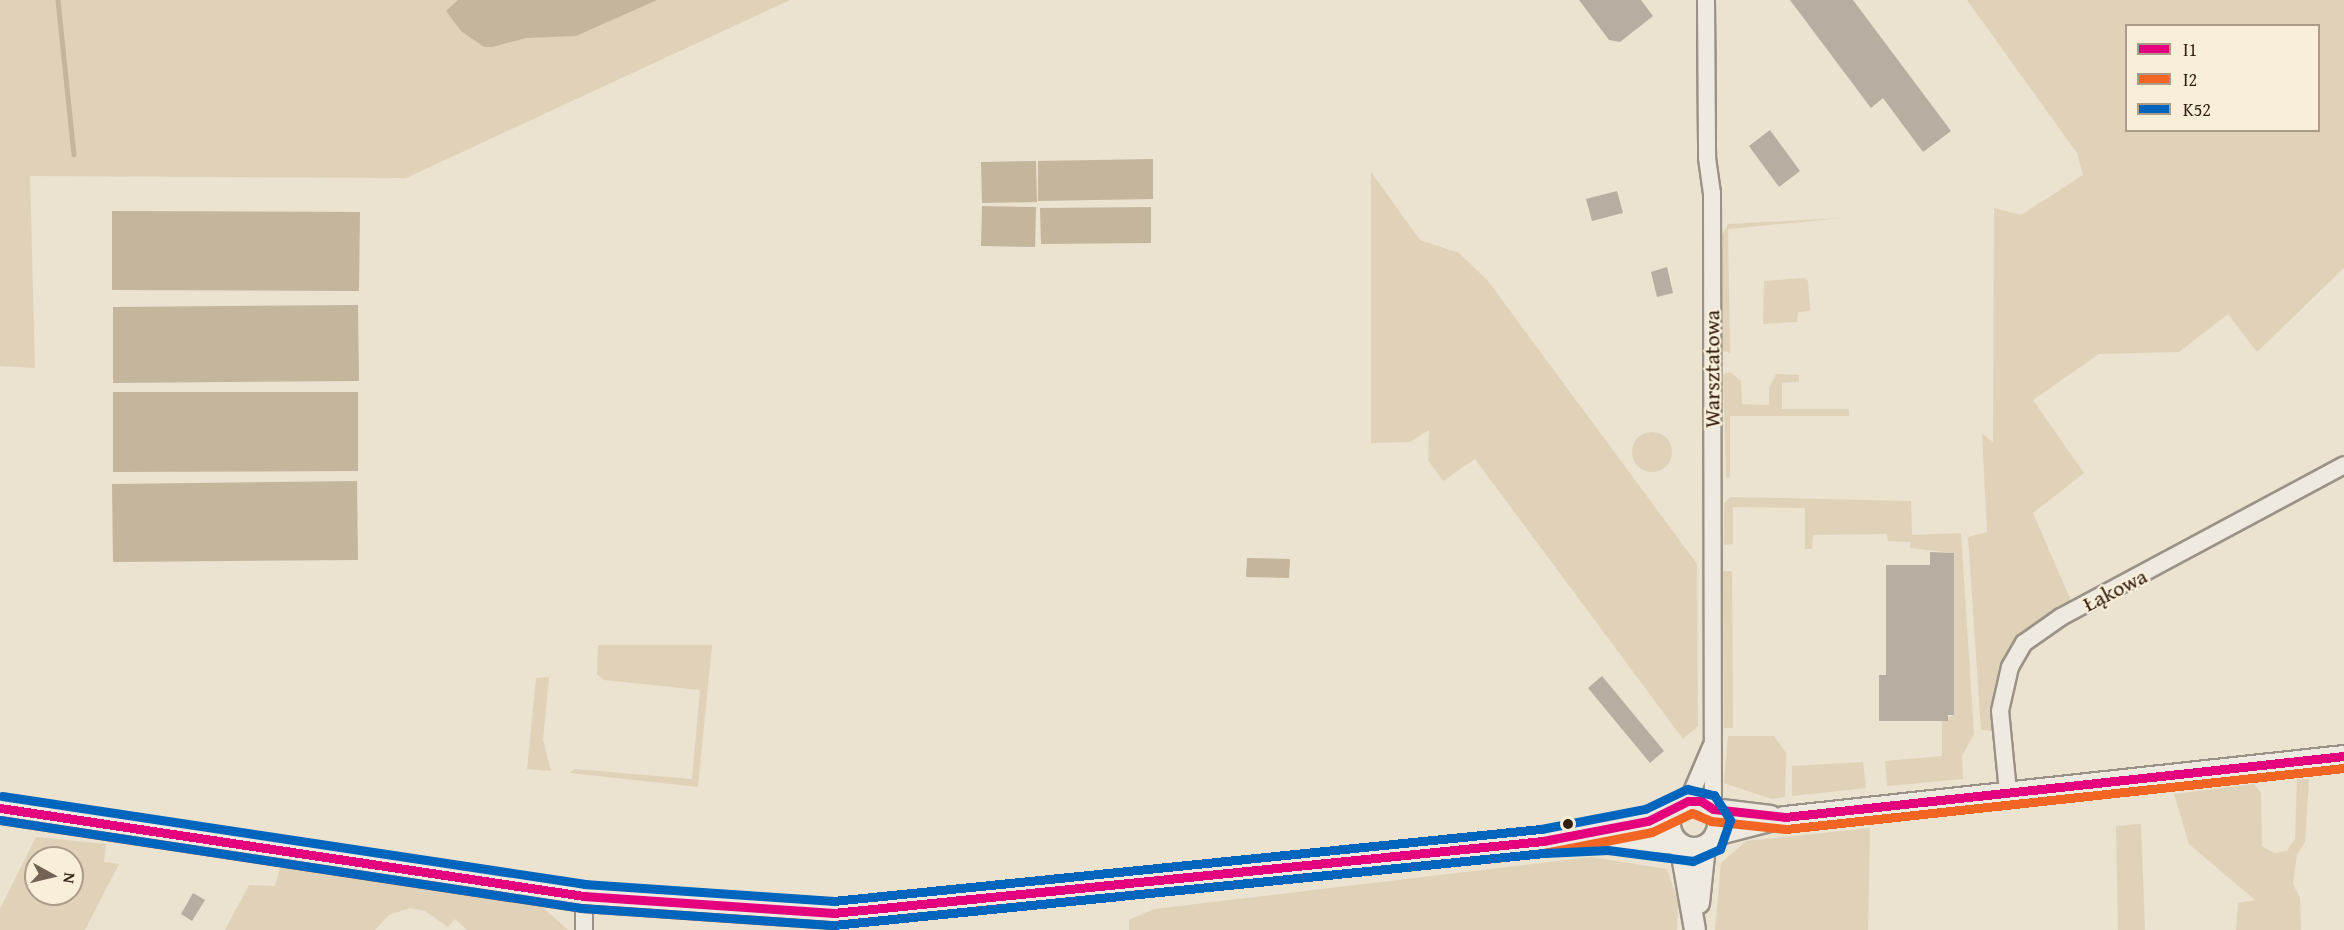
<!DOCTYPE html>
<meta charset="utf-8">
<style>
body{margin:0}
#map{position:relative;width:2344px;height:930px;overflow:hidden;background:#ebe2cf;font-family:"Gentium Book Plus",serif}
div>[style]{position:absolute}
.green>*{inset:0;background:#dfd2b8}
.round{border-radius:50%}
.water>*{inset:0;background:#c4b59d}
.stream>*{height:4.5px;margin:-2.25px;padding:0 2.25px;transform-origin:2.25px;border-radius:2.25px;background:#c4b59d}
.building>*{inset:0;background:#b6aea1}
.roads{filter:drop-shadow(2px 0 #9a9286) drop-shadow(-2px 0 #9a9286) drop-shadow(0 2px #9a9286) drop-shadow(0 -2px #9a9286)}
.minor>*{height:16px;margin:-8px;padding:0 8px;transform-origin:8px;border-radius:8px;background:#eeeae0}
.tertiary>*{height:20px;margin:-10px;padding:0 10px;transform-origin:10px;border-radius:10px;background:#eeeae0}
.tertiary>.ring{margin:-10px;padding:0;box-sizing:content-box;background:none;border:20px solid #eeeae0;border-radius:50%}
.bus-1>*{height:9px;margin:-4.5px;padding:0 4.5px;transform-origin:4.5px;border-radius:4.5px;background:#e5007d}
.bus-2>*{height:9px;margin:-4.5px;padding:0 4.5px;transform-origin:4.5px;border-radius:4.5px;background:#f26522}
.bus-3>*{height:9px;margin:-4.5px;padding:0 4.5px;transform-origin:4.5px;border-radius:4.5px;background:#0065bd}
.dots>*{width:16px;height:16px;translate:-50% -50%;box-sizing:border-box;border:3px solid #f9efd9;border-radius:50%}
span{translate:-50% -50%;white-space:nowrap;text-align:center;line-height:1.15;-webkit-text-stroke:4.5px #f9efd9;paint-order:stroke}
.street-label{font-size:22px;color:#331f11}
.legend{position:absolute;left:2125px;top:24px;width:195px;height:108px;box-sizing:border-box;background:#f9efd9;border:2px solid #aa9c89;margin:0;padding:8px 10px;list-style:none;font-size:18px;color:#331f11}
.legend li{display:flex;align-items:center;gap:12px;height:30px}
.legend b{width:30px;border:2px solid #aa9c89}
.north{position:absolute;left:24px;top:846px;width:60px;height:60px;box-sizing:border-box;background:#f9efd9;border:2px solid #aa9c89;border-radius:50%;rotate:98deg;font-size:16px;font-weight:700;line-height:24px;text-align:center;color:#331f11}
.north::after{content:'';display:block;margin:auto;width:21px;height:27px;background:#736354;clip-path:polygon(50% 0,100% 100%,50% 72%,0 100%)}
</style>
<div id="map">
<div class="green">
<div style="clip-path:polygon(0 0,790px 0,406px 178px,30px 176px,35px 368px,0 366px)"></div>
<div style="clip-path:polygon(evenodd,1967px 0,2344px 0,2344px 268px,2257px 352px,2228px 314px,2179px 352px,2099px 354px,2033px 400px,2084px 473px,2033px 513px,2075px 610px,2025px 643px,2001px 732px,1981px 730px,1968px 537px,1987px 532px,1982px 434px,1993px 442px,1994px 208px,2021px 215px,2083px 175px,2077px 153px,1967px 0,2126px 26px,2318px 26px,2318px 130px,2126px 130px,2126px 26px)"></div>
<div style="clip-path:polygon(1371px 172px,1420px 240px,1459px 253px,1488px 281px,1697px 564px,1698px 726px,1683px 739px,1475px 459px,1443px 481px,1428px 460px,1429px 430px,1410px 442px,1371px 443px)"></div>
<div style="clip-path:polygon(1843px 218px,1728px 229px,1730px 353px,1723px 351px,1722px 235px,1728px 224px)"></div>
<div style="clip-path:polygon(1803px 278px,1808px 281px,1810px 311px,1798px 312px,1797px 322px,1763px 324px,1764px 281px)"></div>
<div style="clip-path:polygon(1730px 372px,1741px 381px,1742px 404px,1769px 405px,1769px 388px,1776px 374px,1799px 375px,1799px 382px,1782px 383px,1782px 409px,1849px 409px,1849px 416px,1730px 416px,1730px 478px,1726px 477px,1723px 375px)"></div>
<div class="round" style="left:1632px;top:432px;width:40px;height:40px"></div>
<div style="clip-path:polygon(1730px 497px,1911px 501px,1912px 535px,1961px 533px,1974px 734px,1962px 756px,1963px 779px,1887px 786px,1885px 761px,1942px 756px,1942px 721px,1954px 715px,1954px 553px,1910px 548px,1910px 542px,1888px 541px,1887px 534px,1813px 535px,1812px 549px,1805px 549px,1805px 508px,1733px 507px,1733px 544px,1724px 545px,1724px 504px)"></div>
<div style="clip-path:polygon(1723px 571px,1732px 571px,1733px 728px,1724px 728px)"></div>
<div style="clip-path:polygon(598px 645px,712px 645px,698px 787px,570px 773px,574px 769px,692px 779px,700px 690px,604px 680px,597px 674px)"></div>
<div style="clip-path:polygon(549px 677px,543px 740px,551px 771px,527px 769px,536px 678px)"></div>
<div style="clip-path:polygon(1728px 736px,1774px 736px,1786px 753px,1785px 797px,1772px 799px,1724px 783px)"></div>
<div style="clip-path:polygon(1863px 762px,1866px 788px,1792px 796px,1792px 766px)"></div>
<div style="clip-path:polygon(2297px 779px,2309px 779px,2305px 842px,2297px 854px,2293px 884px,2300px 898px,2301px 930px,2236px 930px,2238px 903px,2255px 900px,2189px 844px,2174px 794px,2254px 784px,2261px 793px,2262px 846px,2274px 853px,2287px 851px,2295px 839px)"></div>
<div style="clip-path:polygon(2141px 824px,2145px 930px,2118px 930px,2116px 826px)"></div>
<div style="clip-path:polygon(1870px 828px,1868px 930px,1715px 930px,1721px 863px,1746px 841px)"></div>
<div style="clip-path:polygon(evenodd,36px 837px,106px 844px,104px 862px,119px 864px,85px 930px,0 930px,0 909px,36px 837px,36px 858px,72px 858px,72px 894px,36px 894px,36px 858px)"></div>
<div style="clip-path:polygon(1591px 857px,1667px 869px,1678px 902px,1677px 930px,1129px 930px,1129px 920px,1154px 909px)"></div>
<div style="clip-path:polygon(280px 867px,541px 906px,568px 930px,467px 930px,455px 919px,448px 927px,425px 911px,410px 908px,389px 915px,375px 930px,225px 930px,249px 885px,275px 886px)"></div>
</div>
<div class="water">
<div style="clip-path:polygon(458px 0,657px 0,576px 36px,526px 38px,492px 47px,484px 47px,461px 31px,446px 11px)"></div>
<div style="clip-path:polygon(1153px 159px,1153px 199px,1038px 201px,1038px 161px)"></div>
<div style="clip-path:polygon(1036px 161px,1037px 202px,982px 203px,981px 162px)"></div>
<div style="clip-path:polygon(982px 206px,1036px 207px,1035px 247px,981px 246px)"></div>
<div style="clip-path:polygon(1151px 207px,1151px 243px,1041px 244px,1040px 208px)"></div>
<div style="clip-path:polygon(112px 211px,360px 212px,359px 291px,112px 290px)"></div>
<div style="clip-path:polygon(358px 305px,359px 381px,113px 383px,113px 307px)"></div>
<div style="clip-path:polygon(113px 392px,358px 392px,358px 471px,113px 472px)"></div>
<div style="clip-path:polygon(357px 481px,358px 560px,113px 562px,112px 484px)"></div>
<div style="clip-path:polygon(1247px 558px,1290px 559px,1289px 578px,1246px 577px)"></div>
</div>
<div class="stream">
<div style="left:58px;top:0;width:155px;rotate:84.1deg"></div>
</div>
<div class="building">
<div style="clip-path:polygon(1579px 0,1641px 0,1653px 16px,1620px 42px,1609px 40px)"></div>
<div style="clip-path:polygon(1790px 0,1853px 0,1951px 131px,1923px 152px,1883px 98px,1871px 108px)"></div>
<div style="clip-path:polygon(1770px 130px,1800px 171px,1779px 187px,1749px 146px)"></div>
<div style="clip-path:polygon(1617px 191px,1623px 213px,1592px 221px,1586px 199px)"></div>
<div style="clip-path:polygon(1667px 267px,1673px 293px,1657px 297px,1651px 272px)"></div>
<div style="clip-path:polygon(1930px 552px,1954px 553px,1954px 715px,1948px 715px,1948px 721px,1879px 721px,1879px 675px,1886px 675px,1886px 565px,1930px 565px)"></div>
<div style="clip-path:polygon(1602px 676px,1664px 751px,1650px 763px,1588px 688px)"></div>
<div style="clip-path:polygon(193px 893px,205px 900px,192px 921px,181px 914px)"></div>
</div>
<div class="roads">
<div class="minor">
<div style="left:1706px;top:0;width:158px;rotate:89.6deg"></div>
<div style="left:1707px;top:158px;width:35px;rotate:82deg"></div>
<div style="left:1712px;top:193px;width:616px;rotate:89.91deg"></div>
<div style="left:2008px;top:792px;width:81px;rotate:-95.6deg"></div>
<div style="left:2000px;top:711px;width:45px;rotate:-77.2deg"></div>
<div style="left:2010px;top:667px;width:28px;rotate:-60deg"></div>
<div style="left:2024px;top:643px;width:45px;rotate:-35.1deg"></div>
<div style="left:2061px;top:617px;width:321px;rotate:-28.2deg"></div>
<div style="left:1688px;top:801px;width:59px;rotate:-66.9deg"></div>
<div style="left:584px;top:930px;width:34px;rotate:-90deg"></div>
</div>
<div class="tertiary">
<div class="ring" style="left:1670px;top:800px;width:28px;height:28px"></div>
<div style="left:0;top:808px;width:591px;rotate:8.57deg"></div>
<div style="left:584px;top:896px;width:250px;rotate:3.9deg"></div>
<div style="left:833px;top:913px;width:608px;rotate:-5.57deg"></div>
<div style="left:1438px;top:854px;width:176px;rotate:-8.2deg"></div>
<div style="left:1612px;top:829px;width:62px;rotate:-14.9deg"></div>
<div style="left:1713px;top:809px;width:58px;rotate:6.9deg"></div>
<div style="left:1715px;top:835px;width:72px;rotate:-14.4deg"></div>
<div style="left:1785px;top:817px;width:562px;rotate:-6.23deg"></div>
<div style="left:1603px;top:839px;width:77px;rotate:3.7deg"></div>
<div style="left:1680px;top:844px;width:87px;rotate:80.1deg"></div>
<div style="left:1699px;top:903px;width:57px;rotate:-84deg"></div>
</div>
</div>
<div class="bus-1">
<div style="left:0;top:808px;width:591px;rotate:8.57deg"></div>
<div style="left:584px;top:896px;width:250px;rotate:3.9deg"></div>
<div style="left:833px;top:913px;width:714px;rotate:-5.79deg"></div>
<div style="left:1543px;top:841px;width:107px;rotate:-10.8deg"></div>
<div style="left:1648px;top:821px;width:45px;rotate:-26.6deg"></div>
<div style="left:1688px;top:801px;width:13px"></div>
<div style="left:1701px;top:801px;width:14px;rotate:34deg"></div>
<div style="left:1713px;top:809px;width:72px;rotate:6.3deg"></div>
<div style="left:1785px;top:817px;width:562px;rotate:-6.23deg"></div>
</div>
<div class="bus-2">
<div style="left:0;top:820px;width:589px;rotate:8.6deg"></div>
<div style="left:582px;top:908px;width:252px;rotate:3.9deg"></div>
<div style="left:833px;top:925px;width:715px;rotate:-5.78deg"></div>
<div style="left:1544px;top:853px;width:110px;rotate:-11deg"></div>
<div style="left:1652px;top:832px;width:44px;rotate:-25.4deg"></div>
<div style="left:1692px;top:813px;width:21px;rotate:23deg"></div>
<div style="left:1711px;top:821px;width:75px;rotate:6.1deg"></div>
<div style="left:1786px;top:829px;width:561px;rotate:-6.24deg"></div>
</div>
<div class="bus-3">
<div style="left:2px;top:796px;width:590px;rotate:8.58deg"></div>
<div style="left:585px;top:884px;width:249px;rotate:3.9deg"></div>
<div style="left:833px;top:901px;width:712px;rotate:-5.81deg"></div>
<div style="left:1541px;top:829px;width:106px;rotate:-10.9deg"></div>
<div style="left:1645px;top:809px;width:47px;rotate:-25.5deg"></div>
<div style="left:1687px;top:789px;width:28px;rotate:13deg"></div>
<div style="left:1714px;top:795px;width:30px;rotate:57deg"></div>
<div style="left:1730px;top:820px;width:31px;rotate:109deg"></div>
<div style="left:1720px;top:849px;width:30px;rotate:156deg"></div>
<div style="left:1693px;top:861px;width:86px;rotate:-172.6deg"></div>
<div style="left:1608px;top:850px;width:64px;rotate:177.3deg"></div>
<div style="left:1544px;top:853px;width:714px;rotate:174.21deg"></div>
<div style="left:0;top:820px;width:589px;rotate:8.6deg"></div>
<div style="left:582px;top:908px;width:252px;rotate:3.9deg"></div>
</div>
<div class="dots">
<div style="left:1568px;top:824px;background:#331f11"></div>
</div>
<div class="street-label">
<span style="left:1712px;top:369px;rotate:-90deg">Warsztatowa</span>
<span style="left:2115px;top:590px;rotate:-27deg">Łąkowa</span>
</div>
<ul class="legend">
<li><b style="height:8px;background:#e5007d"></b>I1</li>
<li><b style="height:8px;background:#f26522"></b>I2</li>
<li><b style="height:8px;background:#0065bd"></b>K52</li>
</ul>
<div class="north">N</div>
</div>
